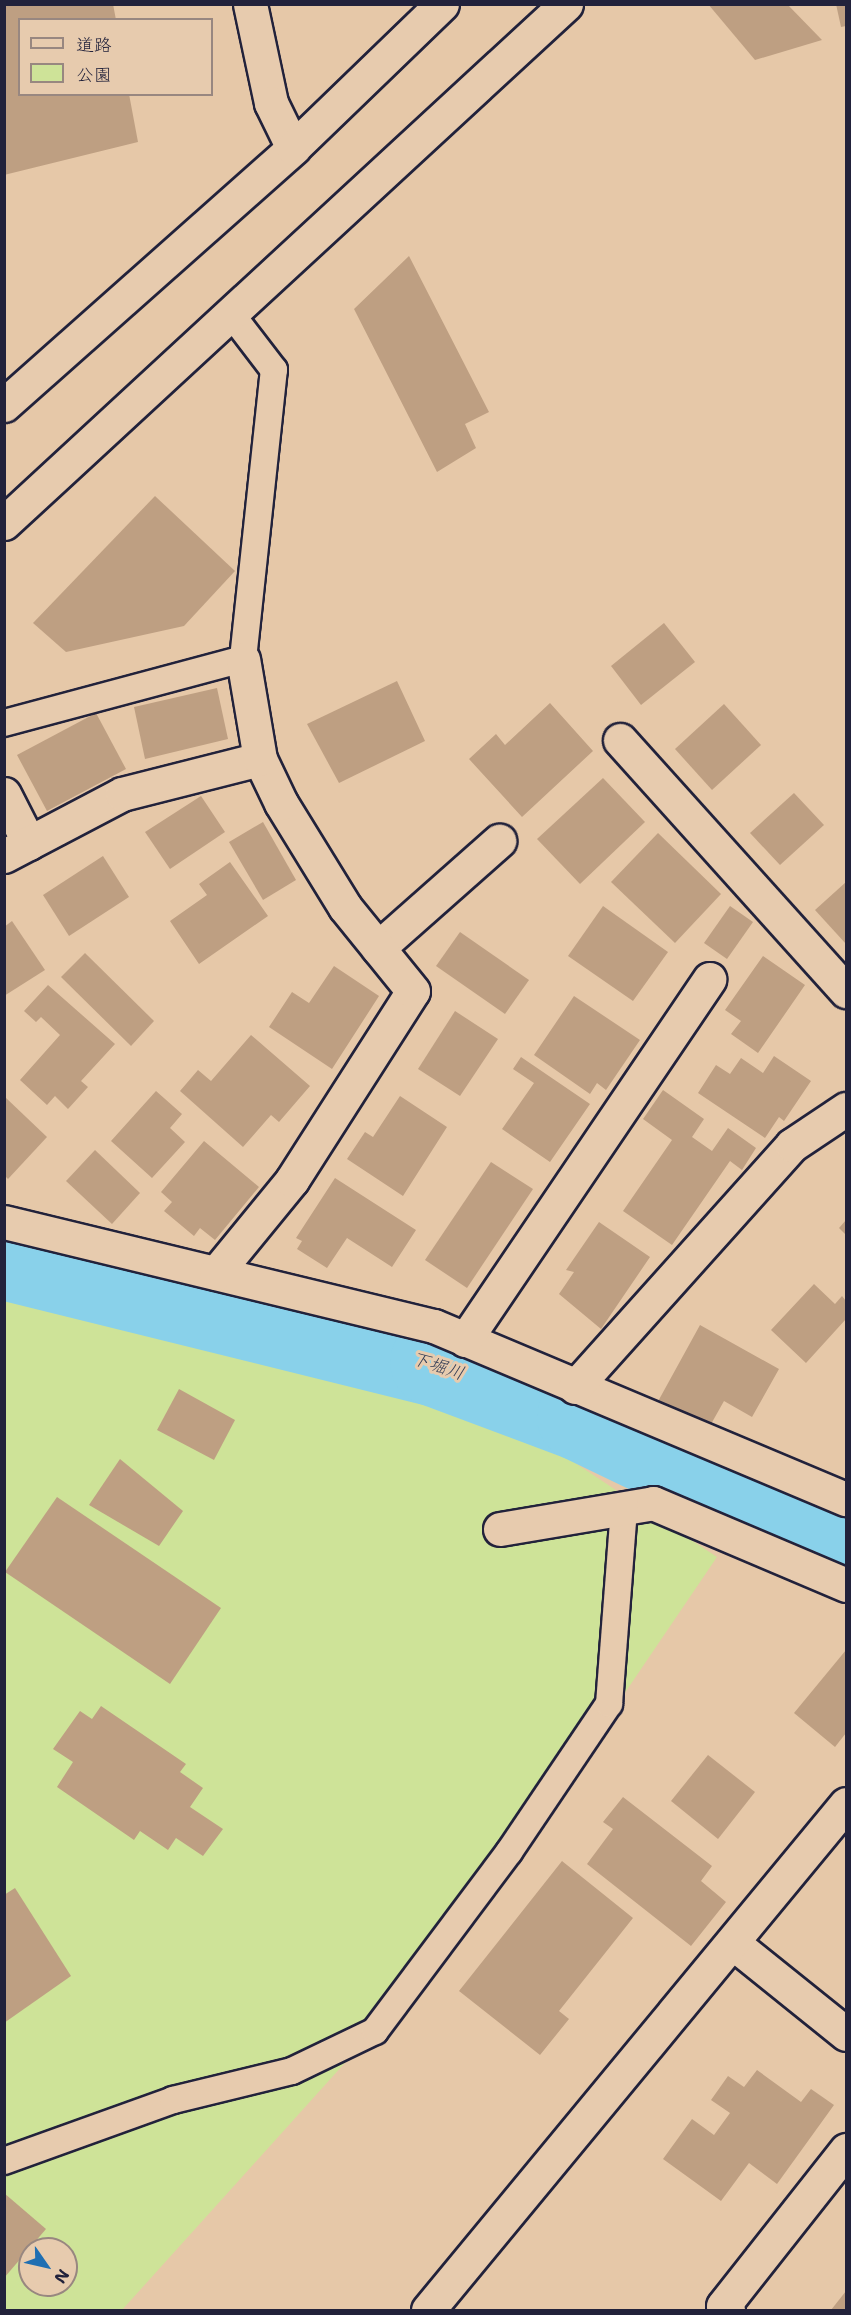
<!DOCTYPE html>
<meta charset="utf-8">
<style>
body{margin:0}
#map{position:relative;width:851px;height:2315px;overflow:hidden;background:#e6c8a8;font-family:"Shantell Sans","Klee One",sans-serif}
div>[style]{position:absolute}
.green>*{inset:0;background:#cee398}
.river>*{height:87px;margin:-43.5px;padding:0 43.5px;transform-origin:43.5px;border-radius:43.5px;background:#89d1ea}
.building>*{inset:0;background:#be9f82}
.roads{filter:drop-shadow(2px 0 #22223b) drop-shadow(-2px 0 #22223b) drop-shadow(0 2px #22223b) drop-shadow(0 -2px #22223b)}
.lane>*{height:26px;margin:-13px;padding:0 13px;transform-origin:13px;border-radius:13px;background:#e7cbae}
.street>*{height:33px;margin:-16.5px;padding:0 16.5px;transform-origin:16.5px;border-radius:16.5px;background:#e7cbae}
.secondary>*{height:33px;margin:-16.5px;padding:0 16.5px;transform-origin:16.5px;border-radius:16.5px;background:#e7cbae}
span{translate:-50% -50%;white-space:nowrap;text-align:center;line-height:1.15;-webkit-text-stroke:6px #e7cbae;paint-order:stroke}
.water-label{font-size:18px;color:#313c55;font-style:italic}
.frame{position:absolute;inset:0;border:6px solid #22223b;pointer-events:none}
.legend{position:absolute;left:18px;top:18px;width:195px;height:78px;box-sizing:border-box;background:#e7cbae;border:2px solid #988780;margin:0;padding:8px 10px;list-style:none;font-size:18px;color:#22223b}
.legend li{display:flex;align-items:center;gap:12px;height:30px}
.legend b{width:30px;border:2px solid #988780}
.north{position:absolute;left:18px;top:2237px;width:60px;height:60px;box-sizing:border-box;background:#e7cbae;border:2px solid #988780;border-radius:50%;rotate:124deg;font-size:16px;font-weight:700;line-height:24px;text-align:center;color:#22223b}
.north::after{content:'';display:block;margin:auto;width:21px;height:27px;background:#1f6fb2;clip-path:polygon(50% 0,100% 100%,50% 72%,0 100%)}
</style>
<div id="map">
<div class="green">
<div style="clip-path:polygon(evenodd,5px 1259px,498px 1412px,717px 1557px,462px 1933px,122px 2310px,5px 2310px,5px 1259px,30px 2249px,66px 2249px,66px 2285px,30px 2285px,30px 2249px)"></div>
</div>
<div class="river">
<div style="left:4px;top:1256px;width:442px;rotate:13.9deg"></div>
<div style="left:433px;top:1362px;width:157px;rotate:20.5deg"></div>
<div style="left:580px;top:1417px;width:295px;rotate:25.7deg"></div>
</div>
<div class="building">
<div style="clip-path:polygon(4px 4px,113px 4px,116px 20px,20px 20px,20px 94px,129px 94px,138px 142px,4px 175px)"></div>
<div style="clip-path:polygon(708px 4px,787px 4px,822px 40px,755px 60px)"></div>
<div style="clip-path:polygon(836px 4px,846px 4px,846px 26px,841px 27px)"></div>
<div style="clip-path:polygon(409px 256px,489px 412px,465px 424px,476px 448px,437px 472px,354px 309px)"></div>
<div style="clip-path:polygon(155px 496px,235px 571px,184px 626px,66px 652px,33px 623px)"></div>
<div style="clip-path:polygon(664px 623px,695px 662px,641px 705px,611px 666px)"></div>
<div style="clip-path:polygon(397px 681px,425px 741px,339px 783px,307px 724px)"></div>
<div style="clip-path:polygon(217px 688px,228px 739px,145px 759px,134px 707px)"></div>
<div style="clip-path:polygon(550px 703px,593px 751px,522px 817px,469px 759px,496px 734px,505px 745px)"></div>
<div style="clip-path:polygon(724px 704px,761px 745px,712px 790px,675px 749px)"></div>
<div style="clip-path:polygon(96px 713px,126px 769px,47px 811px,17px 755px)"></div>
<div style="clip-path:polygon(603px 778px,645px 822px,580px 884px,537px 839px)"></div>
<div style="clip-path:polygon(794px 793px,824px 825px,780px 865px,750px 833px)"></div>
<div style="clip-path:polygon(201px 796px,225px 832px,170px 869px,145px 832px)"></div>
<div style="clip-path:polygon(263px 822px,296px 880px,263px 900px,229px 842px)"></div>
<div style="clip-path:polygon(658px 833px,721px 894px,675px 943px,611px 882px)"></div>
<div style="clip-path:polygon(103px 856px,129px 897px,69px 936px,43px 895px)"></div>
<div style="clip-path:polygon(230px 862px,268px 916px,199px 964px,170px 921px,207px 895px,199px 884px)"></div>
<div style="clip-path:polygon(846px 882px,846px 944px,815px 910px)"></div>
<div style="clip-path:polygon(603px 906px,668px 952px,633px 1001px,568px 956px)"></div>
<div style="clip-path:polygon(730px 906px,753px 922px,727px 959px,704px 943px)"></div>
<div style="clip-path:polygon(12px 921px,45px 970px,4px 996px,4px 927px)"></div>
<div style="clip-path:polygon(460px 932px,529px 980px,505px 1014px,436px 966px)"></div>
<div style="clip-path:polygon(85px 953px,154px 1021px,131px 1046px,61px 977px)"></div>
<div style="clip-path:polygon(763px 956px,805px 985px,758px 1053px,731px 1034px,741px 1021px,725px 1010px)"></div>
<div style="clip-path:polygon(334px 966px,379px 996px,332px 1069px,269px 1027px,292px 992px,309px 1003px)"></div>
<div style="clip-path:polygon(48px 985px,115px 1044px,81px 1081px,88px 1087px,68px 1109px,55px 1096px,47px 1105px,20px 1080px,60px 1035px,41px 1017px,36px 1022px,24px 1011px)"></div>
<div style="clip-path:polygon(574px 996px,640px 1040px,606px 1090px,597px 1083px,590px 1094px,534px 1055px)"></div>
<div style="clip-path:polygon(455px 1011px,498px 1039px,460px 1096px,418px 1069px)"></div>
<div style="clip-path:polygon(251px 1035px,310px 1086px,279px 1122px,271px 1115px,243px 1147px,180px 1091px,198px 1070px,211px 1081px)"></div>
<div style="clip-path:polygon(774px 1056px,811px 1081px,784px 1121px,779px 1117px,765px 1138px,698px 1093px,716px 1065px,730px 1074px,741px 1058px,763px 1073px)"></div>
<div style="clip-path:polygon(521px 1057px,590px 1104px,550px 1162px,502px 1129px,534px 1083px,513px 1069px)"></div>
<div style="clip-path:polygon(663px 1090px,704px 1119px,692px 1137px,712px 1151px,728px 1128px,756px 1148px,742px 1170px,730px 1161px,672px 1245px,623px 1211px,672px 1140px,643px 1119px)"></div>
<div style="clip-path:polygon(156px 1091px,182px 1114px,170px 1128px,185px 1142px,152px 1178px,111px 1141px)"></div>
<div style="clip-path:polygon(400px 1096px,447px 1127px,403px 1196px,347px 1159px,365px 1132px,373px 1137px)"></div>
<div style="clip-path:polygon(5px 1097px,47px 1137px,8px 1179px,5px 1176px)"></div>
<div style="clip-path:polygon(204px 1141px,259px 1187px,215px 1240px,200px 1228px,194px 1236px,164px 1211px,172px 1202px,161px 1192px)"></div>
<div style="clip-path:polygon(95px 1150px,140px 1193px,112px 1224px,66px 1181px)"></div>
<div style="clip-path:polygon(491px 1162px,533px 1189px,467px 1288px,425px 1260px)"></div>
<div style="clip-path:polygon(335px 1178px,416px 1230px,392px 1267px,347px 1238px,327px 1268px,297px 1249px,302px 1241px,296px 1238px)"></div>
<div style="clip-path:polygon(846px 1220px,846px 1235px,839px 1228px)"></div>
<div style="clip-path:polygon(599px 1222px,650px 1257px,601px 1329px,559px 1294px,574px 1272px,566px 1270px)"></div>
<div style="clip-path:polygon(814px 1284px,835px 1304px,842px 1296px,846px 1301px,846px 1319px,806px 1363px,771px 1330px)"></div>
<div style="clip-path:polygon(700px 1325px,779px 1369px,752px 1417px,724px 1401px,706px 1433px,656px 1405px)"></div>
<div style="clip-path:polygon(179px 1389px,235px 1420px,214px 1460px,157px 1430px)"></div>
<div style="clip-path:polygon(120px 1459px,183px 1511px,159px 1546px,89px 1505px)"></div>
<div style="clip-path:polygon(57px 1497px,221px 1608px,170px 1684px,5px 1572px)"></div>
<div style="clip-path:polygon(846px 1650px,846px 1733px,835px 1747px,794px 1713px)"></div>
<div style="clip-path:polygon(101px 1706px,186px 1764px,180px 1772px,203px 1788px,190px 1807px,223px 1829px,203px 1856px,176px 1838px,168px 1850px,140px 1831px,134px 1840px,57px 1787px,73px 1762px,53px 1749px,80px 1711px,92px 1719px)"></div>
<div style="clip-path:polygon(708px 1755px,755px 1792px,718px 1839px,671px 1801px)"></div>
<div style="clip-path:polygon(623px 1797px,712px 1866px,701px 1881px,726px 1902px,691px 1946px,587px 1864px,613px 1829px,603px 1822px)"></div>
<div style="clip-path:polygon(562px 1861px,633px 1918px,559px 2011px,569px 2019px,540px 2055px,459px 1991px)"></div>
<div style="clip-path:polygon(15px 1888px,71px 1976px,4px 2023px,4px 1895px)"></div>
<div style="clip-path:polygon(757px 2070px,801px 2102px,811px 2089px,834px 2105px,777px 2184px,749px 2163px,721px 2201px,663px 2159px,692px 2119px,714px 2135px,730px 2113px,711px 2100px,728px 2076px,744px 2087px)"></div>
<div style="clip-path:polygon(4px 2193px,46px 2229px,4px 2278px)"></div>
<div style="clip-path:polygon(846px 2291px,846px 2310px,831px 2310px)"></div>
</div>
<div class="roads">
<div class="lane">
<div style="left:4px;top:723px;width:247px;rotate:-15deg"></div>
<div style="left:243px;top:659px;width:291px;rotate:-83.9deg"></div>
<div style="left:274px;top:370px;width:71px;rotate:-127.5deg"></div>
<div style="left:4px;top:2161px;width:180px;rotate:-19.8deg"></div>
<div style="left:173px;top:2100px;width:122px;rotate:-13.7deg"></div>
<div style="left:292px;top:2071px;width:92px;rotate:-25.7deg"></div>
<div style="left:375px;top:2031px;width:224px;rotate:-53.2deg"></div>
<div style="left:509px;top:1852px;width:179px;rotate:-56deg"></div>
<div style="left:609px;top:1704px;width:198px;rotate:-85.6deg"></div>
</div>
<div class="street">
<div style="left:250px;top:4px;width:101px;rotate:78deg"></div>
<div style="left:271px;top:103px;width:50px;rotate:63.9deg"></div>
<div style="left:620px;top:740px;width:338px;rotate:48deg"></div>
<div style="left:4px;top:794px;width:55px;rotate:63deg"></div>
<div style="left:4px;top:856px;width:133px;rotate:-27.7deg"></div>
<div style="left:122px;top:794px;width:142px;rotate:-14.2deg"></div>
<div style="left:378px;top:948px;width:162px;rotate:-41.5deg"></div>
<div style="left:4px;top:1222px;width:442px;rotate:13.6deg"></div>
<div style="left:434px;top:1326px;width:447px;rotate:22.8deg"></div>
<div style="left:216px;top:1273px;width:120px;rotate:-50.7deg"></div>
<div style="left:292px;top:1180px;width:224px;rotate:-57.4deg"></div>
<div style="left:413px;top:991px;width:108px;rotate:-129deg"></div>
<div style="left:345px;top:907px;width:122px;rotate:-121.6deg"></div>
<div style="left:281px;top:803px;width:49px;rotate:-115.5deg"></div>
<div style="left:260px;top:759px;width:101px;rotate:-99.6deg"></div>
<div style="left:465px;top:1340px;width:436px;rotate:-55.9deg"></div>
<div style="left:575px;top:1387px;width:325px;rotate:-48.1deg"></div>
<div style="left:792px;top:1145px;width:65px;rotate:-33.7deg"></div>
<div style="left:500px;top:1529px;width:155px;rotate:-9.6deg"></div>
<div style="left:653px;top:1503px;width:210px;rotate:23deg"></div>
<div style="left:733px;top:1943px;width:145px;rotate:38.8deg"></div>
<div style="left:428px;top:2310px;width:656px;rotate:-50.44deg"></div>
<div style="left:728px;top:2310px;width:6px;rotate:-141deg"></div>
<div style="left:723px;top:2306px;width:199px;rotate:-51.7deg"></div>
</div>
<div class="secondary">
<div style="left:4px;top:405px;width:387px;rotate:-41.6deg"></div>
<div style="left:293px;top:148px;width:207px;rotate:-44deg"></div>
<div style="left:4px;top:523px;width:765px;rotate:-42.72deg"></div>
</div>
</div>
<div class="water-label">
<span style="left:438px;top:1366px;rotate:18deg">下堀川</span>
</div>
<div class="frame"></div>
<ul class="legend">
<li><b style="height:8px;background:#e7cbae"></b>道路</li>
<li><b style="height:16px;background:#cee398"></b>公園</li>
</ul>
<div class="north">N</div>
</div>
